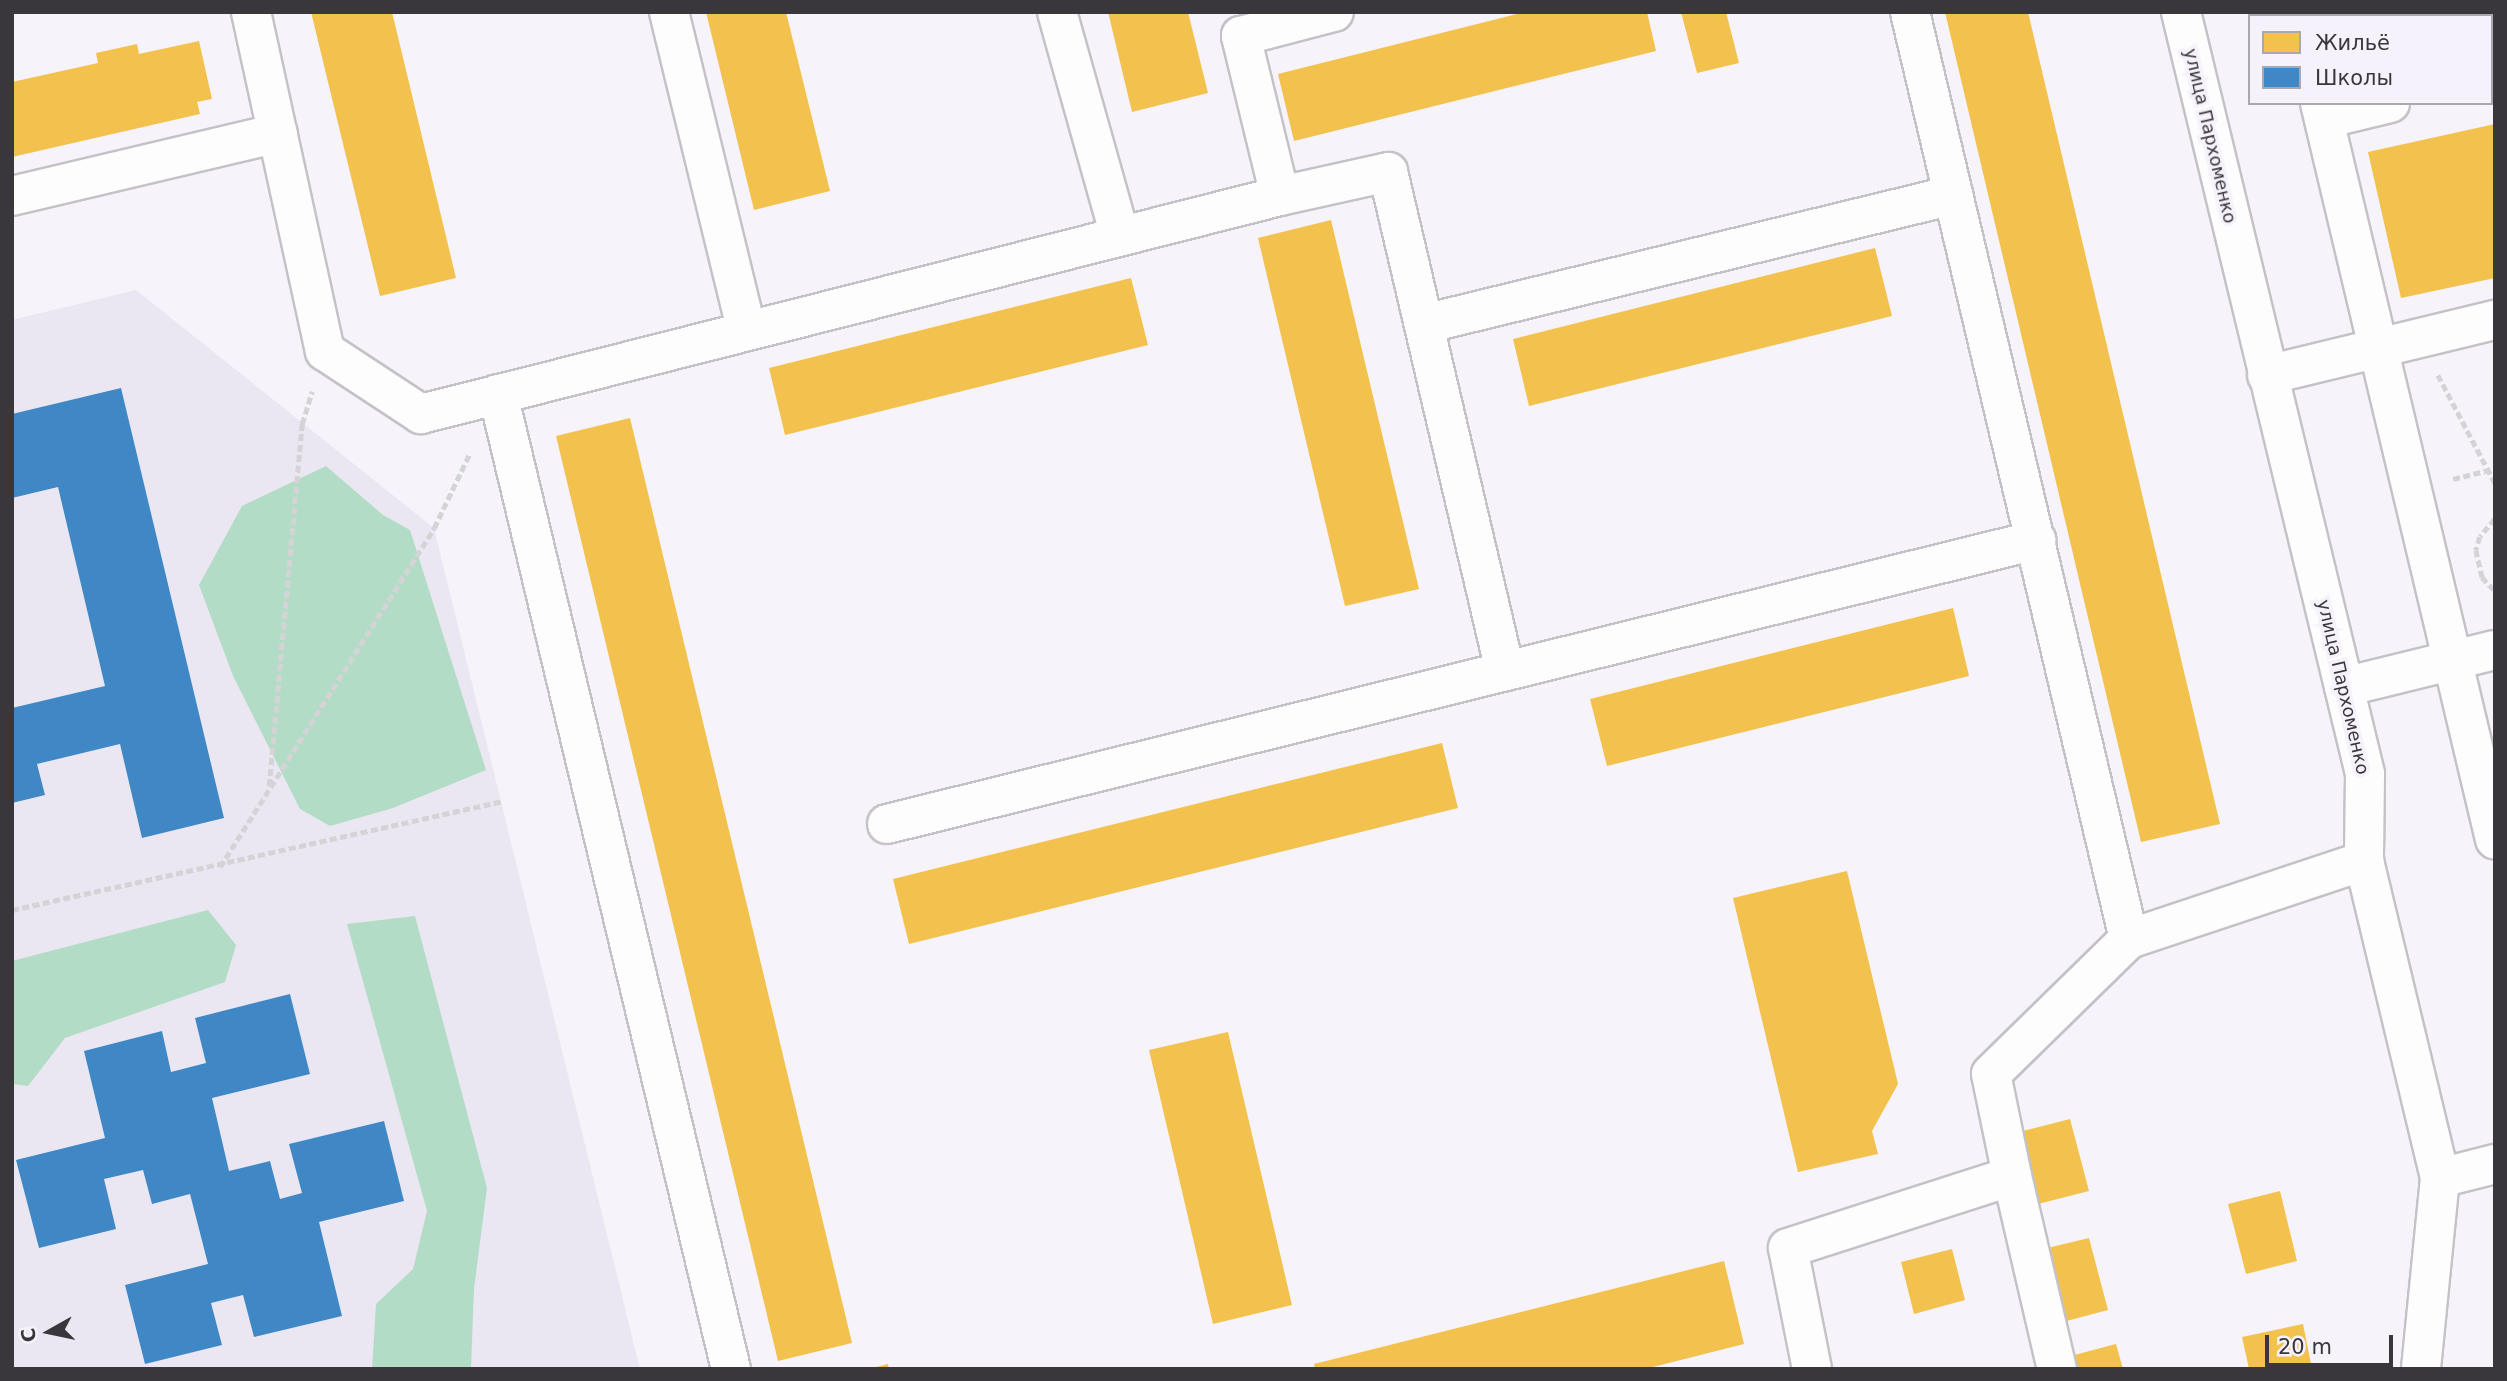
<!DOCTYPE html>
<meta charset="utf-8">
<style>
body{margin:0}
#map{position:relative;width:2507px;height:1381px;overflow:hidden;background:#f6f4fa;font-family:"DejaVu Sans",sans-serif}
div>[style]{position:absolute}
.built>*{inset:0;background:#ebe7f2}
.forest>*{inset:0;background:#b3dcc6}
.homes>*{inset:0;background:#f2c14e}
.schools>*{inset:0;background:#3f88c5}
.path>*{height:4.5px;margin-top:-2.25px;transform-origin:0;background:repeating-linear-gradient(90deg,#d4d4d6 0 7px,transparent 0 10.5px)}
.roads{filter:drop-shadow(2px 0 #c4c2c7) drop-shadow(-2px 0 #c4c2c7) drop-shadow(0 2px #c4c2c7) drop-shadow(0 -2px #c4c2c7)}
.minor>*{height:38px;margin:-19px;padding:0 19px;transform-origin:19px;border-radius:19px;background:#fefdfe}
span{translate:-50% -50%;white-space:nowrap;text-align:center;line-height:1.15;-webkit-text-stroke:7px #f5f2fc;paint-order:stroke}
.street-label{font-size:18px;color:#39373b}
.frame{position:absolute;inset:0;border:14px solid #39373b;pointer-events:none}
.legend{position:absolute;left:2248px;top:14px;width:245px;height:91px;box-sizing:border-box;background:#f5f2fc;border:2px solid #aaa7af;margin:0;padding:9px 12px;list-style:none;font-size:21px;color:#39373b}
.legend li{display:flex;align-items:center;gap:14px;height:35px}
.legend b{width:35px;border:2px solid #aaa7af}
.north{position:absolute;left:14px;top:1297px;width:70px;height:70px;-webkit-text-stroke:5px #f5f2fc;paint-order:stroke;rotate:261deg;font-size:19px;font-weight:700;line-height:28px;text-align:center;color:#39373b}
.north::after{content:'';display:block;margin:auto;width:24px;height:32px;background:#39373b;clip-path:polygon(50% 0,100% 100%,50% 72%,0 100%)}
.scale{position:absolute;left:2265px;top:1335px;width:128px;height:32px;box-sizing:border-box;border:4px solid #39373b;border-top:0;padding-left:9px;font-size:21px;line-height:24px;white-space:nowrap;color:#39373b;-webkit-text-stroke:5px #f5f2fc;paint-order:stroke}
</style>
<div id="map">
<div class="built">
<div style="clip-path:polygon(136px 290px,434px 528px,640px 1369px,12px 1369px,12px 320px)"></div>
</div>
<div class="forest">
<div style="clip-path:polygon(326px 466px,383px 515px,410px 530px,486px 770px,393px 808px,330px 826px,300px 809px,233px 676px,199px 585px,242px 506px)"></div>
<div style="clip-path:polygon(208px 910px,236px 945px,225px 982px,65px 1038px,28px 1086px,12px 1084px,12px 961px)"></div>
<div style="clip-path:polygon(415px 916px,487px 1188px,474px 1289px,471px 1369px,372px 1369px,376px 1304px,413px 1269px,427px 1211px,347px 924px)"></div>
</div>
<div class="homes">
<div style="clip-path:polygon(311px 12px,392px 12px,456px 278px,380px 296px)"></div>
<div style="clip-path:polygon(706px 12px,786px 12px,830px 191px,754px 210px)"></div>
<div style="clip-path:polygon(1108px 12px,1188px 12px,1208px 93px,1132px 112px)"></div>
<div style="clip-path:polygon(1525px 12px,1647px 12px,1656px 51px,1294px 141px,1278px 74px)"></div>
<div style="clip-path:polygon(1681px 12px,1726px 12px,1739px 63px,1697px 73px)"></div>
<div style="clip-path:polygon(1945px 12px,2028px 12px,2220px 824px,2141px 842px)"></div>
<div style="clip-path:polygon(199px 41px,212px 99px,197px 102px,200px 114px,12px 157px,12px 82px,98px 63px,96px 53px,137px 44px,139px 54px)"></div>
<div style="clip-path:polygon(2495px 124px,2495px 278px,2401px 298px,2368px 152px)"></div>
<div style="clip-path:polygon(1331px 220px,1419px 589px,1345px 606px,1258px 238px)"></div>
<div style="clip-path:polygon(1875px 248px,1892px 316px,1529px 406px,1513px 339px)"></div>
<div style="clip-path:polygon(1131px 278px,1148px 345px,785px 435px,769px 368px)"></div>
<div style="clip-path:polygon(630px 418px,852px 1343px,778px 1361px,556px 436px)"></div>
<div style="clip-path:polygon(1953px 608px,1969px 676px,1607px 766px,1590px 699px)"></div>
<div style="clip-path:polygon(1442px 743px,1458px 808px,909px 944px,893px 879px)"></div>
<div style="clip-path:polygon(1847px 871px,1898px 1084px,1872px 1131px,1878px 1154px,1798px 1172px,1733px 898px)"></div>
<div style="clip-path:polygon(1228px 1032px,1292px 1305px,1213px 1324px,1149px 1050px)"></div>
<div style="clip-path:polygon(2070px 1119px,2089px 1191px,2030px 1206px,2011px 1134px)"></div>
<div style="clip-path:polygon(2280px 1191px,2297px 1261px,2246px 1274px,2228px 1204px)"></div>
<div style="clip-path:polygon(2089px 1238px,2108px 1310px,2059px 1323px,2039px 1250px)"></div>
<div style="clip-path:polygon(1952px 1249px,1965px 1300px,1914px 1314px,1901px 1262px)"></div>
<div style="clip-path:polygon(1724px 1261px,1744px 1344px,1645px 1369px,1315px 1369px,1314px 1364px)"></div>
<div style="clip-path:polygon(2303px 1324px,2312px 1369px,2249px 1369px,2242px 1337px)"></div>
<div style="clip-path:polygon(2116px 1344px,2123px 1369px,2066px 1369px,2063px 1358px)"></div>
<div style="clip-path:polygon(888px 1364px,889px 1369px,872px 1369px,872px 1368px)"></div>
</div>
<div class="schools">
<div style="clip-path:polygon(121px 388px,224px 818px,142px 838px,120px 744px,37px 764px,45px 795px,12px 803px,12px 708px,105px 686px,58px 487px,12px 498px,12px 414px)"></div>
<div style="clip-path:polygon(290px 994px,310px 1074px,212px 1098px,229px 1171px,270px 1161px,280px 1199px,302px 1193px,289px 1144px,384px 1121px,404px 1201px,319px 1222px,342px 1316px,254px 1337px,243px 1295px,211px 1303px,222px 1345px,145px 1364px,125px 1285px,208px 1264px,190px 1194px,152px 1204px,143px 1170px,104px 1179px,116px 1229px,39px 1248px,16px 1160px,105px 1138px,84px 1051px,162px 1031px,171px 1072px,206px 1063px,195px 1018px)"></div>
</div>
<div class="path">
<div style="left:2438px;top:375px;width:122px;rotate:62.2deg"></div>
<div style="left:2453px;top:479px;width:36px;rotate:-14deg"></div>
<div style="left:2495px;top:519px;width:23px;rotate:130deg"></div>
<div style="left:2480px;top:537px;width:14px;rotate:107deg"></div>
<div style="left:2476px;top:550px;width:28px;rotate:77deg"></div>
<div style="left:2482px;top:577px;width:19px;rotate:47deg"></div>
<div style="left:269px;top:786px;width:364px;rotate:-84.8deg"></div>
<div style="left:302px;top:424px;width:34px;rotate:-73deg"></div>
<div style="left:220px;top:867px;width:401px;rotate:-57.7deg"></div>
<div style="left:434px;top:528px;width:81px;rotate:-64.4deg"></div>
<div style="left:12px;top:910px;width:503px;rotate:-12.52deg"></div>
</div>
<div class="roads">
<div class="minor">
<div style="left:251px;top:12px;width:347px;rotate:77.7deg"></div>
<div style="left:325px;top:351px;width:115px;rotate:33.3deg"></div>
<div style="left:421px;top:414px;width:886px;rotate:-14.24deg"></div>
<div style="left:1280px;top:196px;width:165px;rotate:-103.7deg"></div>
<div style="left:1241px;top:36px;width:96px;rotate:-14.5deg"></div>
<div style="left:669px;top:12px;width:328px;rotate:76.3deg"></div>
<div style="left:1057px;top:12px;width:233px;rotate:74.3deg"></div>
<div style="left:1910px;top:12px;width:953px;rotate:76.71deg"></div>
<div style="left:2181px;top:12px;width:784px;rotate:76.42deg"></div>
<div style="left:2365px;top:774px;width:87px;rotate:90.7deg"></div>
<div style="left:2364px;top:861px;width:326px;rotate:76.5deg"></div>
<div style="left:2440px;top:1178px;width:192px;rotate:95.7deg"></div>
<div style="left:2298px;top:12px;width:4px;rotate:76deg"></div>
<div style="left:2491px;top:79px;width:4px;rotate:-14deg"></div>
<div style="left:2320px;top:103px;width:757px;rotate:76.63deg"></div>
<div style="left:2324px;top:119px;width:68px;rotate:-13.6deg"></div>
<div style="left:12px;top:196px;width:273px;rotate:-13.3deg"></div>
<div style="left:1280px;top:196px;width:111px;rotate:-12.5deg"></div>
<div style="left:1388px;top:172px;width:513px;rotate:76.8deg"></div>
<div style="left:1424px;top:324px;width:545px;rotate:-13.7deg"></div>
<div style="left:2267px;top:375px;width:235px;rotate:-13.6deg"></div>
<div style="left:498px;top:394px;width:1002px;rotate:76.56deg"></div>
<div style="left:2344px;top:687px;width:155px;rotate:-13.8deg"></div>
<div style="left:887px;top:824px;width:1184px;rotate:-13.88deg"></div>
<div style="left:2012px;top:1176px;width:198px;rotate:76.9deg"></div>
<div style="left:2440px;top:1178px;width:57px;rotate:-14.3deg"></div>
<div style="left:1812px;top:1369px;width:123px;rotate:-101.2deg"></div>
<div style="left:1788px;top:1248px;width:235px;rotate:-17.8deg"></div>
<div style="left:2012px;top:1176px;width:104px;rotate:-101.6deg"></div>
<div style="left:1991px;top:1074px;width:193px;rotate:-44.4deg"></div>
<div style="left:2129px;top:939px;width:248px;rotate:-18.4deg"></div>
</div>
</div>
<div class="street-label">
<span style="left:2210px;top:136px;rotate:77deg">улица Пархоменко</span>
<span style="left:2343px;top:687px;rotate:77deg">улица Пархоменко</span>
</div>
<div class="frame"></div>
<ul class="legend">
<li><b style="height:19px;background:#f2c14e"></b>Жильё</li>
<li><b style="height:19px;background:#3f88c5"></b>Школы</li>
</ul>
<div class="north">С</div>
<div class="scale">20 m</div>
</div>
